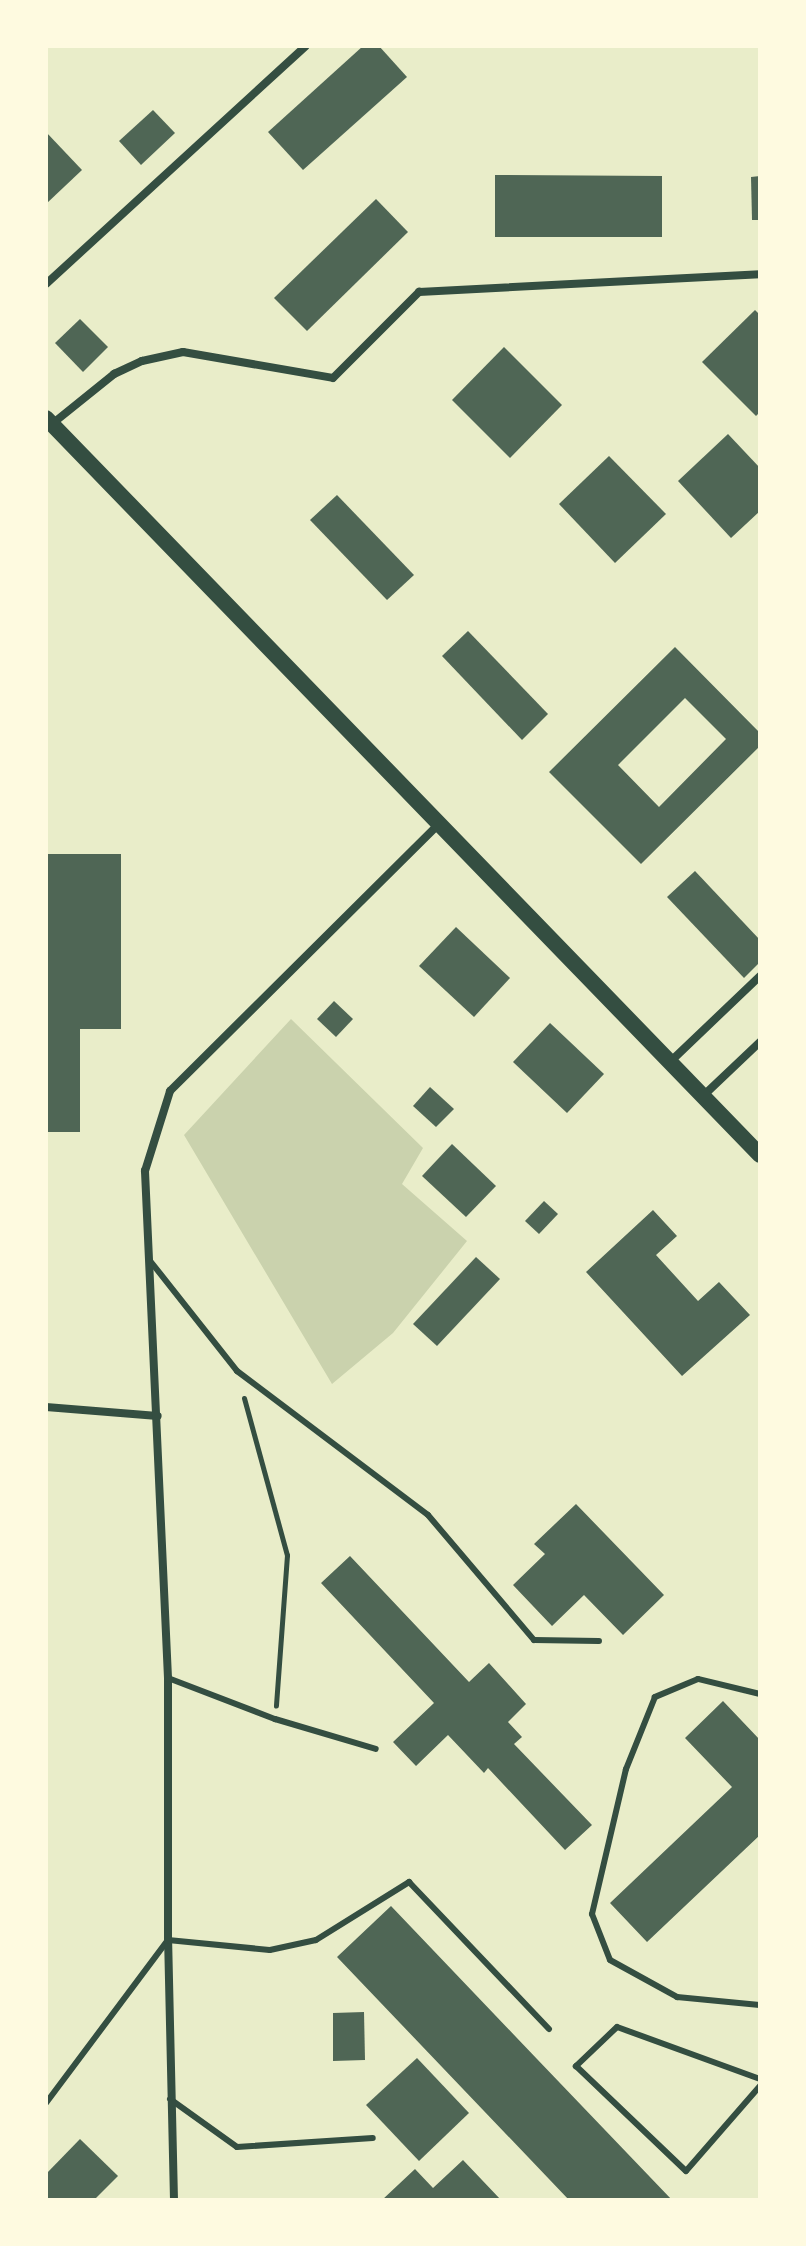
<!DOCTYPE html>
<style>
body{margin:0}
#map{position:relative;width:806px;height:2246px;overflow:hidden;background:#e9edc9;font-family:"Roboto Condensed",sans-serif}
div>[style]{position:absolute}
.green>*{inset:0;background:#cad2ad}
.building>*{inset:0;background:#4f6655}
.path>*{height:5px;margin:-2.5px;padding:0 2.5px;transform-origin:2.5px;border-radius:2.5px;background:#344e41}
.service>*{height:6px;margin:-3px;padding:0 3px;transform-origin:3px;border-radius:3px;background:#344e41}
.minor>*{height:8px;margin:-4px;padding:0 4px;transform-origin:4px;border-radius:4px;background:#344e41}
.secondary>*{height:16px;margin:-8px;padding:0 8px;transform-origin:8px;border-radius:8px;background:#344e41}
span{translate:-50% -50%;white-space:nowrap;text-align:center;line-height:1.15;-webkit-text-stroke:7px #fefae0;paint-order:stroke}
.frame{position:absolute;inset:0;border:48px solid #fefae0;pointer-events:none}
</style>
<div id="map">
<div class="green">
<div style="clip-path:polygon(291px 1019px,423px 1148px,402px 1184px,467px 1241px,393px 1333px,332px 1384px,184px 1135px)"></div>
</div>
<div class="building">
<div style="clip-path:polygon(363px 46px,379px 46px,407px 77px,303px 170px,268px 132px)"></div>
<div style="clip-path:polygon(153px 110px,175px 133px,141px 165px,119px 141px)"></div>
<div style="clip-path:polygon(46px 132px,82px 170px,46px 204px)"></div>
<div style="clip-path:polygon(495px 175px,662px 176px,662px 237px,495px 237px)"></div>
<div style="clip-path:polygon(760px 176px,760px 220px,752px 220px,751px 177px)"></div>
<div style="clip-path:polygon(376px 199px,408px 232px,307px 331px,274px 298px)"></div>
<div style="clip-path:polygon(755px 310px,760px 315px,760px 412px,756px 416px,702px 362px)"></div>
<div style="clip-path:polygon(80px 319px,108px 347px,83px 372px,55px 343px)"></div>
<div style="clip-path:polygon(504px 347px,562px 405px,510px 458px,452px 400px)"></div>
<div style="clip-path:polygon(728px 434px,760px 468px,760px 511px,731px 538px,678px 481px)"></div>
<div style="clip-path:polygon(609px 456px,666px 514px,615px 563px,559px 504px)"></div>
<div style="clip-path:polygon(337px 495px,414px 575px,387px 600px,310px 520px)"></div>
<div style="clip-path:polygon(468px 631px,548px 714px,522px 740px,442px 656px)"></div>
<div style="clip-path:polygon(evenodd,675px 647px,760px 733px,760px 746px,641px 864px,549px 772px,675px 647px,685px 698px,726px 739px,659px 807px,618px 765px,685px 698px)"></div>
<div style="clip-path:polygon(46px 854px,121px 854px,121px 1029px,80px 1029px,80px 1132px,46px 1132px)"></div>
<div style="clip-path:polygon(695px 871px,760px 940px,760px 962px,744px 978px,667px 897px)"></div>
<div style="clip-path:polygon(456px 927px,510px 978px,474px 1017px,419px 966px)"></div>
<div style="clip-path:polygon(334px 1001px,353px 1019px,336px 1037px,317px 1019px)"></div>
<div style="clip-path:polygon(550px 1023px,604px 1074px,567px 1113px,513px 1062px)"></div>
<div style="clip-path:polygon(430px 1087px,454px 1109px,436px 1127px,413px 1106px)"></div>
<div style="clip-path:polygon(452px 1144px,496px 1186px,466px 1217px,422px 1176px)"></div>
<div style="clip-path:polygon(544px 1201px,558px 1214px,539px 1234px,525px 1221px)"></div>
<div style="clip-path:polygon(653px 1210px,677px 1236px,656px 1255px,698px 1301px,719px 1282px,750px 1315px,682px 1376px,586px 1272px)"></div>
<div style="clip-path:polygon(476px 1257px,500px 1279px,437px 1346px,413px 1324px)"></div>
<div style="clip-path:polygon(576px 1504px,664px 1595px,623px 1635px,584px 1595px,552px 1626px,513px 1585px,545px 1554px,534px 1544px)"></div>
<div style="clip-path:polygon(350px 1556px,469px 1682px,489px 1663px,526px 1704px,508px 1722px,522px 1737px,514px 1744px,592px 1825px,565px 1850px,488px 1768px,484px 1773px,448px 1735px,416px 1766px,393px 1742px,434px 1703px,321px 1583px)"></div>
<div style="clip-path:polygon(723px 1701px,760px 1740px,760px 1835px,647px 1942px,610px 1903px,732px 1787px,685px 1738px)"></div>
<div style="clip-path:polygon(391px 1906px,537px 2059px,672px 2200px,569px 2200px,337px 1957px)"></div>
<div style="clip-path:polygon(364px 2012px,365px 2060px,333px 2061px,333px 2013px)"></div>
<div style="clip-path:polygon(417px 2058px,469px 2113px,419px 2161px,366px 2105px)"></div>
<div style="clip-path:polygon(80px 2139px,118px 2176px,94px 2200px,46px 2200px,46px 2174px)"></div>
<div style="clip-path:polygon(463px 2160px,501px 2200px,382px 2200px,415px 2169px,433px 2188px)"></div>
</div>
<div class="path">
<div style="left:244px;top:1398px;width:163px;rotate:74.7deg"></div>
<div style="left:287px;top:1555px;width:151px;rotate:94.2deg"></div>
</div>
<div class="service">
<div style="left:151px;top:1262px;width:139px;rotate:51.7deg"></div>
<div style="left:237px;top:1371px;width:239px;rotate:37deg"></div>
<div style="left:428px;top:1515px;width:164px;rotate:49.7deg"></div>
<div style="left:534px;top:1640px;width:65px;rotate:0.9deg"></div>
<div style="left:168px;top:1678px;width:115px;rotate:21deg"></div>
<div style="left:275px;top:1719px;width:105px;rotate:16.5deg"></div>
<div style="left:760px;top:1694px;width:64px;rotate:-166.4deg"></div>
<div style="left:698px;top:1679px;width:47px;rotate:157.3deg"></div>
<div style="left:655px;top:1697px;width:78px;rotate:111.9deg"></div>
<div style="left:626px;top:1769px;width:149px;rotate:103.2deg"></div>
<div style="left:592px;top:1914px;width:49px;rotate:68.6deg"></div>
<div style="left:610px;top:1960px;width:77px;rotate:28.9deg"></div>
<div style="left:677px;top:1997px;width:83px;rotate:5.5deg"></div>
<div style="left:760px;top:2079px;width:152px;rotate:-160deg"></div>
<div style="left:617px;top:2027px;width:57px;rotate:136.4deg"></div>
<div style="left:576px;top:2066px;width:152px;rotate:43.7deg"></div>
<div style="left:686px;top:2171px;width:113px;rotate:-49deg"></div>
<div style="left:170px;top:2099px;width:82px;rotate:35.6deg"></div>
<div style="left:237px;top:2147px;width:136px;rotate:-3.8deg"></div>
<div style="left:46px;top:2103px;width:204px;rotate:-53.2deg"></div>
<div style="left:168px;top:1940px;width:102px;rotate:5.6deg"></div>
<div style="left:270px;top:1950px;width:47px;rotate:-12.3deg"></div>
<div style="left:316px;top:1940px;width:110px;rotate:-31.9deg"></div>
<div style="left:409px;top:1882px;width:203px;rotate:46.4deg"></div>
</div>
<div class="minor">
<div style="left:46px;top:284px;width:352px;rotate:-42.5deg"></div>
<div style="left:52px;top:424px;width:80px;rotate:-38.9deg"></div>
<div style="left:114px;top:374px;width:31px;rotate:-25deg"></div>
<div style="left:142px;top:361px;width:42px;rotate:-12.4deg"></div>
<div style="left:183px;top:352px;width:152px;rotate:9.8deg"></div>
<div style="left:333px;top:378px;width:122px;rotate:-45deg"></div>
<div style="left:419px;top:292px;width:341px;rotate:-3deg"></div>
<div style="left:670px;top:1062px;width:124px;rotate:-43.7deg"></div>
<div style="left:703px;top:1096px;width:79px;rotate:-43.5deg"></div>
<div style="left:46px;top:1407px;width:112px;rotate:4.6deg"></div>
<div style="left:174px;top:2200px;width:260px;rotate:-91.3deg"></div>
<div style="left:168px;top:1940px;width:262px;rotate:-90deg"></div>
<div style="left:168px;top:1678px;width:508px;rotate:-92.6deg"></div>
<div style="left:145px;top:1171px;width:84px;rotate:-72.6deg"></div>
<div style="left:170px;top:1091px;width:378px;rotate:-44.8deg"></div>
</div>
<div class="secondary">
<div style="left:46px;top:418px;width:1026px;rotate:45.91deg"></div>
</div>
<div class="frame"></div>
</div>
